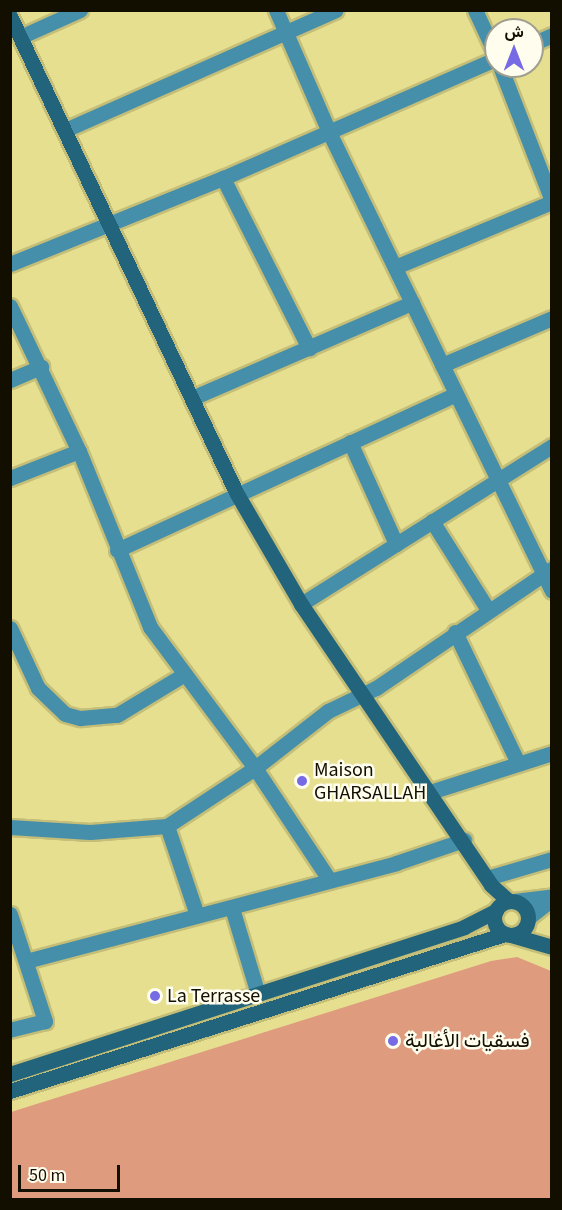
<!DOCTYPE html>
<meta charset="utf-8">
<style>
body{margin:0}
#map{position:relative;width:562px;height:1210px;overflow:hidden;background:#e6df8f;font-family:"Source Sans 3",Vazirmatn,sans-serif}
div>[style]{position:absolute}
.green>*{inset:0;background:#df9b7e}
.roads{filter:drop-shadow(2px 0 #c4be78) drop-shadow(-2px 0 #c4be78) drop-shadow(0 2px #c4be78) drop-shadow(0 -2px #c4be78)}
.street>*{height:15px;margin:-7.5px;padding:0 7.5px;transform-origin:7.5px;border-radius:7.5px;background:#468faa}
.secondary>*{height:15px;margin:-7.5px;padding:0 7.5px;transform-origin:7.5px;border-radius:7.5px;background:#21647b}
.secondary>.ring{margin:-7.5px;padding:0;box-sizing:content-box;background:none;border:15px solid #21647b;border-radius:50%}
.dots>*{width:16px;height:16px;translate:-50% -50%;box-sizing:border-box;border:3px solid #fefdee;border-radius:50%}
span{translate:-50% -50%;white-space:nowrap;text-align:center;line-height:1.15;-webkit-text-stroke:5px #fefdee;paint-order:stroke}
.poi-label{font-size:20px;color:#120f00}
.left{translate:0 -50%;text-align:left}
.frame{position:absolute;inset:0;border:12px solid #120f00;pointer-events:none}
.north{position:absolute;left:484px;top:18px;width:60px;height:60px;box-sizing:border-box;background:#fefdee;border:2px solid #a09e8f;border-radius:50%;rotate:0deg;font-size:16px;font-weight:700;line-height:24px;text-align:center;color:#120f00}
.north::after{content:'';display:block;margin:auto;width:21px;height:27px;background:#776ae5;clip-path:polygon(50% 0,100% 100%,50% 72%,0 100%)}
.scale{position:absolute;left:18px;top:1165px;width:102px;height:27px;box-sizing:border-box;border:3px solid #120f00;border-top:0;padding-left:8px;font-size:18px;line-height:21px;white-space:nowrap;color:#120f00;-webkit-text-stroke:4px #fefdee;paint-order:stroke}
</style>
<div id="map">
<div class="green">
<div style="clip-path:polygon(517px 957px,551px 971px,551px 1199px,11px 1199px,11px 1112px,491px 961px)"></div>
</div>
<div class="roads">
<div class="street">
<div style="left:276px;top:10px;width:133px;rotate:66.5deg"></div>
<div style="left:329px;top:132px;width:510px;rotate:64.09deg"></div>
<div style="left:475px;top:10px;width:50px;rotate:65deg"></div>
<div style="left:20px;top:37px;width:66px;rotate:-24.2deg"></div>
<div style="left:532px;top:44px;width:22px;rotate:-24deg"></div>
<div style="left:500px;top:66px;width:145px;rotate:68.9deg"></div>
<div style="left:65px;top:130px;width:296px;rotate:-23.9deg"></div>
<div style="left:223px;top:178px;width:191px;rotate:63.2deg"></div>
<div style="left:10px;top:264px;width:230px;rotate:-22deg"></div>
<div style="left:223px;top:178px;width:298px;rotate:-23.6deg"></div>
<div style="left:395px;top:267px;width:170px;rotate:-22.5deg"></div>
<div style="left:10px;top:306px;width:161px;rotate:64.6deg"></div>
<div style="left:79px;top:451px;width:190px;rotate:68deg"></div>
<div style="left:150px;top:627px;width:176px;rotate:53.3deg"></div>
<div style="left:255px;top:768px;width:132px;rotate:56.4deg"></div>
<div style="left:442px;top:365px;width:120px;rotate:-23.1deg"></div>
<div style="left:10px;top:380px;width:34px;rotate:-23deg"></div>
<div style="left:192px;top:398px;width:240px;rotate:-23.4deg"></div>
<div style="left:350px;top:442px;width:112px;rotate:65.7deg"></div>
<div style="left:10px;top:478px;width:74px;rotate:-21.4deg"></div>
<div style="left:432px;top:521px;width:105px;rotate:57.8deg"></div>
<div style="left:117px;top:550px;width:373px;rotate:-24.7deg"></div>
<div style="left:301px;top:604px;width:297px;rotate:-32.2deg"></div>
<div style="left:10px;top:628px;width:66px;rotate:65deg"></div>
<div style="left:38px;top:688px;width:37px;rotate:44deg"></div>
<div style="left:65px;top:714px;width:16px;rotate:15deg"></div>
<div style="left:80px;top:718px;width:37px;rotate:-5deg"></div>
<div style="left:117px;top:715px;width:77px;rotate:-31.2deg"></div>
<div style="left:455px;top:632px;width:145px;rotate:64.3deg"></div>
<div style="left:430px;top:792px;width:128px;rotate:-17.7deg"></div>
<div style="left:167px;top:826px;width:94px;rotate:71.4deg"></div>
<div style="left:10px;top:827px;width:80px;rotate:3.6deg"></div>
<div style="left:90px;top:832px;width:77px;rotate:-4.5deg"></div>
<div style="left:167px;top:826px;width:105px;rotate:-33.4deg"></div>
<div style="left:255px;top:768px;width:93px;rotate:-38deg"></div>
<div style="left:328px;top:711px;width:53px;rotate:-25.6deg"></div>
<div style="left:376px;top:688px;width:212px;rotate:-34.2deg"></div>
<div style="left:487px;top:878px;width:68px;rotate:-16.3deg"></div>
<div style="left:514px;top:901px;width:38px;rotate:-7deg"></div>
<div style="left:232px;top:908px;width:90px;rotate:73.2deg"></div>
<div style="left:10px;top:914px;width:113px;rotate:71.9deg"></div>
<div style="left:45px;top:1021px;width:36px;rotate:166deg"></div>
<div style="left:529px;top:917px;width:29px;rotate:-38deg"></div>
<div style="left:26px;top:961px;width:383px;rotate:-14.8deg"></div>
<div style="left:396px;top:863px;width:72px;rotate:-18.7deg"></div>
</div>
<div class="secondary">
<div style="left:10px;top:16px;width:529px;rotate:64.6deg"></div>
<div style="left:237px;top:494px;width:127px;rotate:59.8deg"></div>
<div style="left:301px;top:604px;width:339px;rotate:55.9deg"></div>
<div style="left:491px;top:885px;width:24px;rotate:42deg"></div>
<div class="ring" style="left:494px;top:901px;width:19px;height:19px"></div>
<div style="left:511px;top:935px;width:43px;rotate:16.3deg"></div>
<div style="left:10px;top:1074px;width:477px;rotate:-17.9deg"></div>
<div style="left:464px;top:927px;width:36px;rotate:-27deg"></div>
<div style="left:10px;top:1091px;width:519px;rotate:-17.6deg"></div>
</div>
</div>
<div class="dots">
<div style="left:302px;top:781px;background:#776ae5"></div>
<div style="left:155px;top:996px;background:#776ae5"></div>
<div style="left:393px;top:1041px;background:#776ae5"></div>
</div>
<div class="poi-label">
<span class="left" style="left:314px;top:782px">Maison<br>GHARSALLAH</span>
<span class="left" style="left:167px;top:996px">La Terrasse</span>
<span class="left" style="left:405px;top:1041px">فسقيات الأغالبة</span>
</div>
<div class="frame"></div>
<div class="north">ش</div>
<div class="scale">50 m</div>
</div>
